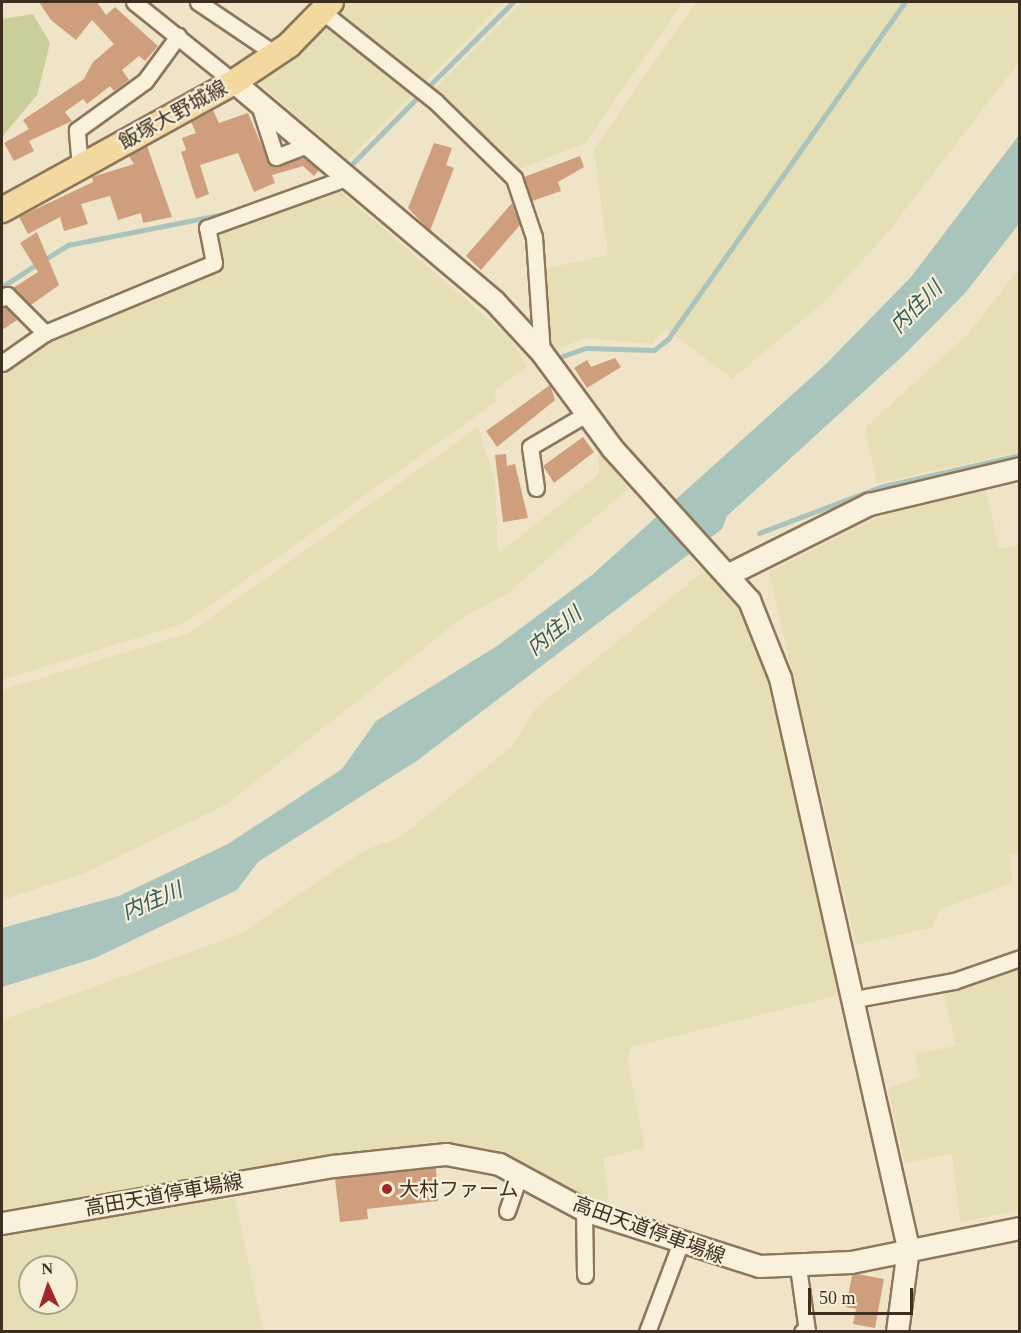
<!DOCTYPE html>
<meta charset="utf-8">
<style>
body{margin:0}
#map{position:relative;width:1021px;height:1333px;overflow:hidden;background:#f0e4c8;font-family:"Times New Roman","Noto Sans JP",serif}
div>[style]{position:absolute}
.farmland>*{inset:0;background:#e6deb5}
.green>*{inset:0;background:#c9cf9b}
.water>*{inset:0;background:#a9c4bc}
.stream>*{height:4.5px;margin:-2.25px;padding:0 2.25px;transform-origin:2.25px;border-radius:2.25px;background:#a9c4bc}
.building>*{inset:0;background:#cf9f7d}
.roads{filter:drop-shadow(2px 0 #8d765c) drop-shadow(-2px 0 #8d765c) drop-shadow(0 2px #8d765c) drop-shadow(0 -2px #8d765c)}
.street>*{height:15px;margin:-7.5px;padding:0 7.5px;transform-origin:7.5px;border-radius:7.5px;background:#faf1dc}
.secondary>*{height:21px;margin:-10.5px;padding:0 10.5px;transform-origin:10.5px;border-radius:10.5px;background:#faf1dc}
.primary>*{height:24px;margin:-12px;padding:0 12px;transform-origin:12px;border-radius:12px;background:#f3d9a0}
.dots>*{width:16px;height:16px;translate:-50% -50%;box-sizing:border-box;border:3px solid #f7eed8;border-radius:50%}
span{translate:-50% -50%;white-space:nowrap;text-align:center;line-height:1.15;-webkit-text-stroke:4.5px #f7eed8;paint-order:stroke}
.street-label{font-size:20px;color:#3d2e20}
.poi-label{font-size:20px;color:#3d2e20}
.left{translate:0 -50%;text-align:left}
.water-label{font-size:21px;color:#2f5d5a;font-style:italic}
.frame{position:absolute;inset:0;border:3px solid #3d2e20;pointer-events:none}
.north{position:absolute;left:18px;top:1255px;width:60px;height:60px;box-sizing:border-box;background:#f7eed8;border:2px solid #ada18e;border-radius:50%;rotate:357deg;font-size:16px;font-weight:700;line-height:24px;text-align:center;color:#3d2e20}
.north::after{content:'';display:block;margin:auto;width:21px;height:27px;background:#9e2a2b;clip-path:polygon(50% 0,100% 100%,50% 72%,0 100%)}
.scale{position:absolute;left:808px;top:1288px;width:105px;height:27px;box-sizing:border-box;border:3px solid #3d2e20;border-top:0;padding-left:8px;font-size:18px;line-height:21px;white-space:nowrap;color:#3d2e20;-webkit-text-stroke:4px #f7eed8;paint-order:stroke}
</style>
<div id="map">
<div class="farmland">
<div style="clip-path:polygon(340px 2px,503px 2px,423px 84px,333px 10px)"></div>
<div style="clip-path:polygon(522px 2px,683px 2px,585px 143px,515px 171px,433px 90px)"></div>
<div style="clip-path:polygon(696px 2px,1019px 2px,1019px 62px,885px 236px,824px 302px,732px 379px,666px 328px,652px 344px,586px 338px,552px 351px,540px 270px,608px 255px,594px 149px)"></div>
<div style="clip-path:polygon(325px 23px,414px 94px,348px 160px,261px 85px,262px 76px)"></div>
<div style="clip-path:polygon(335px 187px,509px 337px,527px 367px,494px 391px,497px 401px,185px 623px,2px 680px,2px 370px,47px 340px,222px 266px,217px 232px)"></div>
<div style="clip-path:polygon(1019px 269px,1019px 452px,877px 483px,865px 428px,969px 333px)"></div>
<div style="clip-path:polygon(478px 427px,495px 481px,498px 554px,599px 474px,598px 451px,629px 488px,508px 593px,462px 618px,227px 804px,87px 872px,2px 900px,2px 690px,189px 633px)"></div>
<div style="clip-path:polygon(986px 490px,999px 549px,1019px 545px,1020px 853px,1009px 855px,1013px 882px,939px 910px,933px 927px,856px 945px,769px 572px,882px 515px)"></div>
<div style="clip-path:polygon(710px 566px,748px 618px,769px 667px,845px 994px,631px 1047px,627px 1059px,645px 1148px,603px 1158px,610px 1209px,490px 1149px,458px 1144px,319px 1160px,2px 1214px,2px 1020px,240px 934px,365px 850px,399px 838px,511px 747px,536px 708px)"></div>
<div style="clip-path:polygon(1019px 969px,1019px 1210px,960px 1222px,952px 1154px,905px 1163px,888px 1088px,920px 1077px,915px 1053px,956px 1046px,943px 991px)"></div>
<div style="clip-path:polygon(evenodd,235px 1199px,263px 1331px,2px 1332px,2px 1237px,184px 1202px,235px 1199px,30px 1267px,66px 1267px,66px 1303px,30px 1303px,30px 1267px)"></div>
</div>
<div class="green">
<div style="clip-path:polygon(33px 14px,50px 43px,37px 95px,2px 137px,2px 19px)"></div>
</div>
<div class="water">
<div style="clip-path:polygon(1019px 135px,1019px 224px,966px 292px,906px 353px,727px 516px,722px 529px,418px 760px,258px 862px,237px 890px,95px 958px,2px 987px,2px 928px,119px 896px,228px 844px,342px 769px,376px 721px,497px 646px,592px 575px,825px 365px,911px 277px)"></div>
</div>
<div class="stream">
<div style="left:427px;top:88px;width:122px;rotate:-45deg"></div>
<div style="left:353px;top:163px;width:93px;rotate:-45.4deg"></div>
<div style="left:44px;top:260px;width:28px;rotate:-32deg"></div>
<div style="left:68px;top:245px;width:164px;rotate:-11.2deg"></div>
<div style="left:2px;top:287px;width:42px;rotate:-33.3deg"></div>
<div style="left:563px;top:356px;width:24px;rotate:-19deg"></div>
<div style="left:586px;top:348px;width:68px;rotate:1.7deg"></div>
<div style="left:654px;top:350px;width:18px;rotate:-38deg"></div>
<div style="left:668px;top:339px;width:412px;rotate:-54.9deg"></div>
<div style="left:759px;top:533px;width:129px;rotate:-20.8deg"></div>
<div style="left:880px;top:487px;width:144px;rotate:-12.9deg"></div>
</div>
<div class="building">
<div style="clip-path:polygon(39px 2px,97px 2px,106px 15px,115px 7px,158px 46px,145px 61px,139px 56px,122px 70px,129px 80px,114px 91px,110px 86px,87px 104px,83px 99px,65px 112px,72px 121px,29px 141px,34px 151px,14px 161px,4px 143px,29px 129px,23px 120px,84px 79px,93px 62px,114px 44px,92px 20px,76px 40px,51px 20px)"></div>
<div style="clip-path:polygon(213px 110px,219px 123px,248px 113px,270px 165px,303px 157px,319px 170px,314px 176px,303px 166px,272px 175px,275px 183px,254px 192px,238px 153px,200px 165px,209px 194px,196px 199px,181px 152px,186px 150px,182px 138px,196px 133px,191px 122px)"></div>
<div style="clip-path:polygon(434px 143px,452px 148px,446px 165px,454px 168px,430px 231px,408px 208px)"></div>
<div style="clip-path:polygon(147px 146px,172px 217px,143px 223px,141px 213px,118px 220px,110px 196px,81px 204px,88px 224px,64px 231px,60px 217px,28px 234px,19px 217px,93px 182px,92px 177px,134px 164px,129px 156px)"></div>
<div style="clip-path:polygon(580px 156px,584px 167px,558px 182px,561px 191px,532px 201px,524px 177px)"></div>
<div style="clip-path:polygon(512px 203px,520px 225px,481px 270px,466px 256px)"></div>
<div style="clip-path:polygon(37px 232px,59px 285px,31px 305px,13px 288px,38px 272px,20px 243px)"></div>
<div style="clip-path:polygon(5px 307px,17px 320px,2px 330px,2px 309px)"></div>
<div style="clip-path:polygon(615px 358px,621px 367px,587px 388px,574px 368px,587px 360px,591px 367px)"></div>
<div style="clip-path:polygon(550px 385px,555px 400px,497px 447px,486px 431px)"></div>
<div style="clip-path:polygon(583px 437px,594px 452px,554px 483px,543px 466px)"></div>
<div style="clip-path:polygon(506px 454px,507px 466px,515px 464px,528px 518px,503px 522px,495px 455px)"></div>
<div style="clip-path:polygon(436px 1168px,438px 1201px,367px 1209px,368px 1219px,340px 1222px,335px 1179px)"></div>
<div style="clip-path:polygon(857px 1274px,884px 1279px,875px 1328px,853px 1324px,856px 1309px,846px 1307px,852px 1275px)"></div>
</div>
<div class="roads">
<div class="street">
<div style="left:134px;top:2px;width:128px;rotate:38.7deg"></div>
<div style="left:198px;top:2px;width:93px;rotate:34deg"></div>
<div style="left:323px;top:12px;width:144px;rotate:38.5deg"></div>
<div style="left:436px;top:102px;width:109px;rotate:44.3deg"></div>
<div style="left:514px;top:178px;width:62px;rotate:71.3deg"></div>
<div style="left:534px;top:237px;width:116px;rotate:86.1deg"></div>
<div style="left:258px;top:102px;width:58px;rotate:71.9deg"></div>
<div style="left:276px;top:157px;width:34px;rotate:-21deg"></div>
<div style="left:80px;top:167px;width:37px;rotate:-95deg"></div>
<div style="left:77px;top:130px;width:84px;rotate:-35.8deg"></div>
<div style="left:145px;top:81px;width:56px;rotate:-53.7deg"></div>
<div style="left:2px;top:298px;width:6px;rotate:-31deg"></div>
<div style="left:7px;top:295px;width:54px;rotate:45deg"></div>
<div style="left:45px;top:333px;width:183px;rotate:-22.5deg"></div>
<div style="left:214px;top:263px;width:36px;rotate:-101deg"></div>
<div style="left:207px;top:228px;width:148px;rotate:-19.8deg"></div>
<div style="left:2px;top:363px;width:52px;rotate:-34.9deg"></div>
<div style="left:536px;top:488px;width:41px;rotate:-98.3deg"></div>
<div style="left:530px;top:447px;width:65px;rotate:-30.5deg"></div>
<div style="left:855px;top:999px;width:101px;rotate:-10.3deg"></div>
<div style="left:954px;top:981px;width:70px;rotate:-19.2deg"></div>
<div style="left:584px;top:1210px;width:65px;rotate:89.1deg"></div>
<div style="left:507px;top:1211px;width:37px;rotate:-71deg"></div>
<div style="left:798px;top:1267px;width:65px;rotate:82deg"></div>
<div style="left:807px;top:1331px;width:5px;rotate:169deg"></div>
<div style="left:647px;top:1332px;width:96px;rotate:-69.3deg"></div>
</div>
<div class="secondary">
<div style="left:234px;top:82px;width:341px;rotate:40.1deg"></div>
<div style="left:495px;top:302px;width:69px;rotate:47.3deg"></div>
<div style="left:542px;top:353px;width:118px;rotate:53.6deg"></div>
<div style="left:612px;top:448px;width:205px;rotate:48deg"></div>
<div style="left:749px;top:600px;width:84px;rotate:68.3deg"></div>
<div style="left:780px;top:678px;width:584px;rotate:77.34deg"></div>
<div style="left:908px;top:1248px;width:85px;rotate:97.5deg"></div>
<div style="left:729px;top:574px;width:157px;rotate:-26.6deg"></div>
<div style="left:869px;top:504px;width:155px;rotate:-13.4deg"></div>
<div style="left:2px;top:1223px;width:336px;rotate:-9.8deg"></div>
<div style="left:333px;top:1166px;width:114px;rotate:-6.1deg"></div>
<div style="left:446px;top:1154px;width:54px;rotate:10.7deg"></div>
<div style="left:499px;top:1164px;width:97px;rotate:28.4deg"></div>
<div style="left:584px;top:1210px;width:184px;rotate:17.7deg"></div>
<div style="left:759px;top:1266px;width:92px;rotate:-2.5deg"></div>
<div style="left:851px;top:1262px;width:172px;rotate:-11.4deg"></div>
</div>
<div class="primary">
<div style="left:2px;top:210px;width:265px;rotate:-28.9deg"></div>
<div style="left:234px;top:82px;width:66px;rotate:-33.9deg"></div>
<div style="left:289px;top:45px;width:60px;rotate:-45.7deg"></div>
</div>
</div>
<div class="dots">
<div style="left:387px;top:1189px;background:#9e2a2b"></div>
</div>
<div class="street-label">
<span style="left:173px;top:115px;rotate:-29deg">飯塚大野城線</span>
<span style="left:164px;top:1195px;rotate:-10deg">高田天道停車場線</span>
<span style="left:649px;top:1230px;rotate:20deg">高田天道停車場線</span>
</div>
<div class="poi-label">
<span class="left" style="left:399px;top:1189px">大村ファーム</span>
</div>
<div class="water-label">
<span style="left:916px;top:307px;rotate:-45deg">内住川</span>
<span style="left:554px;top:631px;rotate:-39deg">内住川</span>
<span style="left:152px;top:901px;rotate:-23deg">内住川</span>
</div>
<div class="frame"></div>
<div class="north">N</div>
<div class="scale">50 m</div>
</div>
